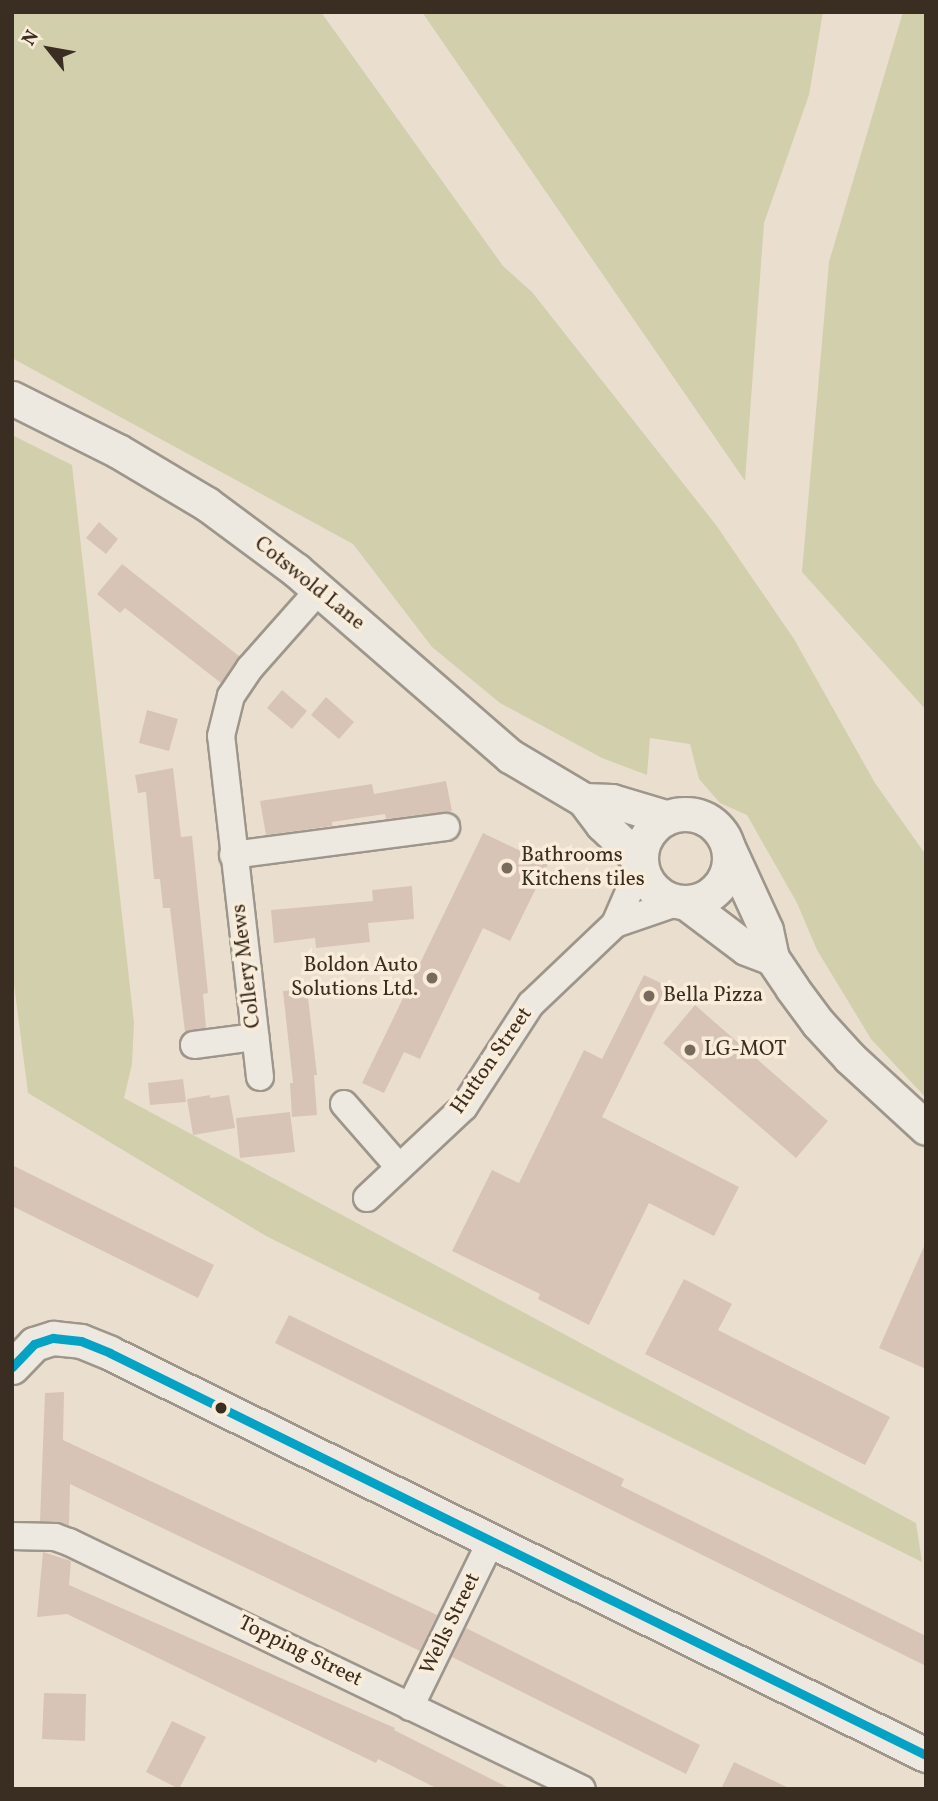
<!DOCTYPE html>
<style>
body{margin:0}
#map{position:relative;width:938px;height:1801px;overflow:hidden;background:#eadfcf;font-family:Vollkorn,serif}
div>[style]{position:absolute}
.green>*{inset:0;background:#d2cfad}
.building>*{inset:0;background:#d7c4b7}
.roads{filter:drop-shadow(2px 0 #9e968b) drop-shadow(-2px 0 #9e968b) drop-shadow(0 2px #9e968b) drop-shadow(0 -2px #9e968b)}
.minor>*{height:26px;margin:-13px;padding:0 13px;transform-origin:13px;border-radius:13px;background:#ede8e0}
.tertiary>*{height:33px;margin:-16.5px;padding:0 16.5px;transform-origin:16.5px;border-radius:16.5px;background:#ede8e0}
.tertiary>.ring{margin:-16.5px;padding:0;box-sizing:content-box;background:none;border:33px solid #ede8e0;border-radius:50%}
.bus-1>*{height:9px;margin:-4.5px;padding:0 4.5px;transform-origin:4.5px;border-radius:4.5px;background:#03a3c5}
.dots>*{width:19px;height:19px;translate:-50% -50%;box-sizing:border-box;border:4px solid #f9ecd8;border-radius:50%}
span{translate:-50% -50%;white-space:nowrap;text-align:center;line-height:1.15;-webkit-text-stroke:7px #f9ecd8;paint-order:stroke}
.street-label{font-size:21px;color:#3a2d21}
.poi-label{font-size:21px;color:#3a2d21}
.left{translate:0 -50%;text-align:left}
.right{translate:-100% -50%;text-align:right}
.frame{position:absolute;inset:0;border:14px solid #3a2d21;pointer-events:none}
.north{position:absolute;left:14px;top:14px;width:70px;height:70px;-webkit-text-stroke:5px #f9ecd8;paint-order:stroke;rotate:301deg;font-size:19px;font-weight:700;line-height:28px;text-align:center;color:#3a2d21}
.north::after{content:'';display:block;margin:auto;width:24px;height:32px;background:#3a2d21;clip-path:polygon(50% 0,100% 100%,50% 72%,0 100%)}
</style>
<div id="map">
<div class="green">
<div style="clip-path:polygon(12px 12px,321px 12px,503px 266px,532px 292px,716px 525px,794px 639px,875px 783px,926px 855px,926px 1098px,871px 1039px,817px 950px,797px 903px,747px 815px,720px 803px,699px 779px,690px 744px,650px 738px,647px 775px,602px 758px,500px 703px,432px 647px,353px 544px,12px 358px)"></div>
<div style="clip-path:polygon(422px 12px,823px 12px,809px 95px,764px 223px,745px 481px)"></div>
<div style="clip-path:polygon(903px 12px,926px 12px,926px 710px,802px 572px,829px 262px)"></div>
<div style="clip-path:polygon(12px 435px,72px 465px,134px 1023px,132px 1064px,124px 1098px,916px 1523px,922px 1562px,266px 1236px,28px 1093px,12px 969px)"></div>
</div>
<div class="building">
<div style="clip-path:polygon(99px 522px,118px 539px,106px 554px,86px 538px)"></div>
<div style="clip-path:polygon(122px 564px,239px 656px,221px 683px,125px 608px,120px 613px,97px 594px)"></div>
<div style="clip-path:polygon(282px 690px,307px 711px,292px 729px,267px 708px)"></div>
<div style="clip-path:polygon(326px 697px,354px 722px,339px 739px,311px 715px)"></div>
<div style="clip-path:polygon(147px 710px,178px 719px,169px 751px,139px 743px)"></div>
<div style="clip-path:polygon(173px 768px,181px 837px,192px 836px,208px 993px,203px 994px,206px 1028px,185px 1032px,170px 908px,163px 908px,160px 879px,154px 879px,146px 792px,138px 793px,135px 775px)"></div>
<div style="clip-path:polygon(446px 781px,452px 811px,386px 819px,385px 814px,332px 822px,332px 826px,266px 835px,260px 801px,372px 784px,374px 794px)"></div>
<div style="clip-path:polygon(483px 833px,548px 864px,510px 941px,483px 928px,420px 1059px,404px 1052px,384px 1093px,362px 1083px)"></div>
<div style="clip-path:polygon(412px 886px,414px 919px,368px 923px,370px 942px,316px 948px,315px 938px,274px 943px,271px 910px,373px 901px,372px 890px)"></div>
<div style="clip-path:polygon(644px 975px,667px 986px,602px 1117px,739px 1187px,714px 1236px,649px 1203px,589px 1325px,538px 1299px,540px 1294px,452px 1251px,492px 1170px,519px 1183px,584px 1050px,602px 1059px)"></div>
<div style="clip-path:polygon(307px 989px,317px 1075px,314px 1075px,317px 1115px,292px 1117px,290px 1083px,293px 1083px,283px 991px)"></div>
<div style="clip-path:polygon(695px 1005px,828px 1121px,796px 1158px,663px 1043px)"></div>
<div style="clip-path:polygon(183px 1079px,186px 1102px,150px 1105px,148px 1083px)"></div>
<div style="clip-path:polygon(210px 1095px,210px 1098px,229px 1095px,235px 1128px,193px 1135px,187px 1099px)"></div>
<div style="clip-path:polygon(290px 1112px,295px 1152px,240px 1158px,236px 1118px)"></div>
<div style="clip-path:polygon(12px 1165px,214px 1265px,198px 1298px,14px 1207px)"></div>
<div style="clip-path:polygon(926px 1242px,926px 1369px,879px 1348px)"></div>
<div style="clip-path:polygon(684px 1279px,732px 1304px,718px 1330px,890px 1417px,865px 1465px,645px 1354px)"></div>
<div style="clip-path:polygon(289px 1315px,624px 1479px,621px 1486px,926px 1636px,926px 1666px,275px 1343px)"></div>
<div style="clip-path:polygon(64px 1392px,63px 1440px,437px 1615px,420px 1651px,70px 1484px,69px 1525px,40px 1521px,45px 1393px)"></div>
<div style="clip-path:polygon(43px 1552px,71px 1561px,69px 1585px,395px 1728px,394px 1730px,511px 1789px,438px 1789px,378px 1759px,376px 1763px,67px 1614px,37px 1617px)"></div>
<div style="clip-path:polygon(466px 1628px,700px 1745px,686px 1774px,452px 1657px)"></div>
<div style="clip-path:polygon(44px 1693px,86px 1694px,85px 1741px,42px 1739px)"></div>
<div style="clip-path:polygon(172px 1721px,206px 1737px,179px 1789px,146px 1772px)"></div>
<div style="clip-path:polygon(734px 1762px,791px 1789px,721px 1789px)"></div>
</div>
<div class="roads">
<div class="minor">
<div style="left:233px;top:855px;width:215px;rotate:-7.5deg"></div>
<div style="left:615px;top:924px;width:68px;rotate:-19deg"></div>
<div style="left:194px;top:1045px;width:62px;rotate:-7.5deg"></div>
<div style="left:260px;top:1077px;width:343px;rotate:-96.5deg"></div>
<div style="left:221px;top:736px;width:41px;rotate:-76deg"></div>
<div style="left:231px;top:696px;width:34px;rotate:-56deg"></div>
<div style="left:250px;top:668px;width:104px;rotate:-48.5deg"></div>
<div style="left:344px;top:1104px;width:84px;rotate:48.9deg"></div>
<div style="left:367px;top:1198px;width:133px;rotate:-43.2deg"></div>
<div style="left:464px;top:1107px;width:123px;rotate:-57deg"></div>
<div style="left:531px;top:1004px;width:116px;rotate:-43.6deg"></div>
<div style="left:615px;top:924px;width:65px;rotate:-66.6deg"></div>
<div style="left:12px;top:1536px;width:43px;rotate:1.3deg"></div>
<div style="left:55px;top:1537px;width:15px;rotate:20deg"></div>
<div style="left:69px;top:1542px;width:569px;rotate:25.71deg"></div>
<div style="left:410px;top:1707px;width:185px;rotate:-64deg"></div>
</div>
<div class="tertiary">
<div style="left:12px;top:398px;width:119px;rotate:26.6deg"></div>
<div style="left:118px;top:451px;width:104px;rotate:30.8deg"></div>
<div style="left:207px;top:504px;width:111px;rotate:36.6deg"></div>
<div style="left:296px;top:570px;width:284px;rotate:41deg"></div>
<div style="left:510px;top:756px;width:86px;rotate:30.7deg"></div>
<div style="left:584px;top:800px;width:30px;rotate:53deg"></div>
<div style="left:602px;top:824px;width:52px;rotate:43.5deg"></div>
<div style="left:584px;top:800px;width:28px;rotate:2deg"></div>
<div style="left:612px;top:801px;width:55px;rotate:16.8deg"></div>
<div class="ring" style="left:641px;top:814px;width:55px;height:55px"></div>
<div style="left:728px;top:847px;width:91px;rotate:65.4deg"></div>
<div style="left:766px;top:930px;width:29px;rotate:78deg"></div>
<div style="left:772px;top:958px;width:36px;rotate:56deg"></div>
<div style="left:792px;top:988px;width:44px;rotate:53.4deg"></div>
<div style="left:818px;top:1023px;width:47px;rotate:47.6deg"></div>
<div style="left:850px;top:1058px;width:103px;rotate:42.6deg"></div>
<div style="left:685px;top:902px;width:76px;rotate:37deg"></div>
<div style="left:746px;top:948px;width:28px;rotate:21deg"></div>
<div style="left:12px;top:1367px;width:32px;rotate:-46deg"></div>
<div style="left:34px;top:1344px;width:20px;rotate:-18deg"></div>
<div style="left:53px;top:1338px;width:28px;rotate:6deg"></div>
<div style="left:81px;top:1341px;width:31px;rotate:22deg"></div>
<div style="left:110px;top:1353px;width:910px;rotate:26.23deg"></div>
</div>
</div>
<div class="bus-1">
<div style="left:12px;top:1367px;width:32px;rotate:-46deg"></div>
<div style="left:34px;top:1344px;width:20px;rotate:-18deg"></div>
<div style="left:53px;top:1338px;width:28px;rotate:6deg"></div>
<div style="left:81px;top:1341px;width:31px;rotate:22deg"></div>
<div style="left:110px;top:1353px;width:910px;rotate:26.23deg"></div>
</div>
<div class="dots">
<div style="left:507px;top:868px;background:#786b5e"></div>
<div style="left:432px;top:978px;background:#786b5e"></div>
<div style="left:649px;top:996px;background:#786b5e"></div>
<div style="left:690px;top:1050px;background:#786b5e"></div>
<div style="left:221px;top:1408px;background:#3a2d21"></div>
</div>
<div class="street-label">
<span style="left:309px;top:584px;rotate:39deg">Cotswold Lane</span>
<span style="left:247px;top:966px;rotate:-97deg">Collery Mews</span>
<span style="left:492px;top:1061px;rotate:-55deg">Hutton Street</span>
<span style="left:451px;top:1624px;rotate:-64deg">Wells Street</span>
<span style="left:300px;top:1652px;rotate:26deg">Topping Street</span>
</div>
<div class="poi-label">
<span class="left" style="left:521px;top:868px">Bathrooms<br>Kitchens tiles</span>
<span class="right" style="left:418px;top:978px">Boldon Auto<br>Solutions Ltd.</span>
<span class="left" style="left:663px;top:996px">Bella Pizza</span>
<span class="left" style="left:704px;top:1050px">LG-MOT</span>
</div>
<div class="frame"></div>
<div class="north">N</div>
</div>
